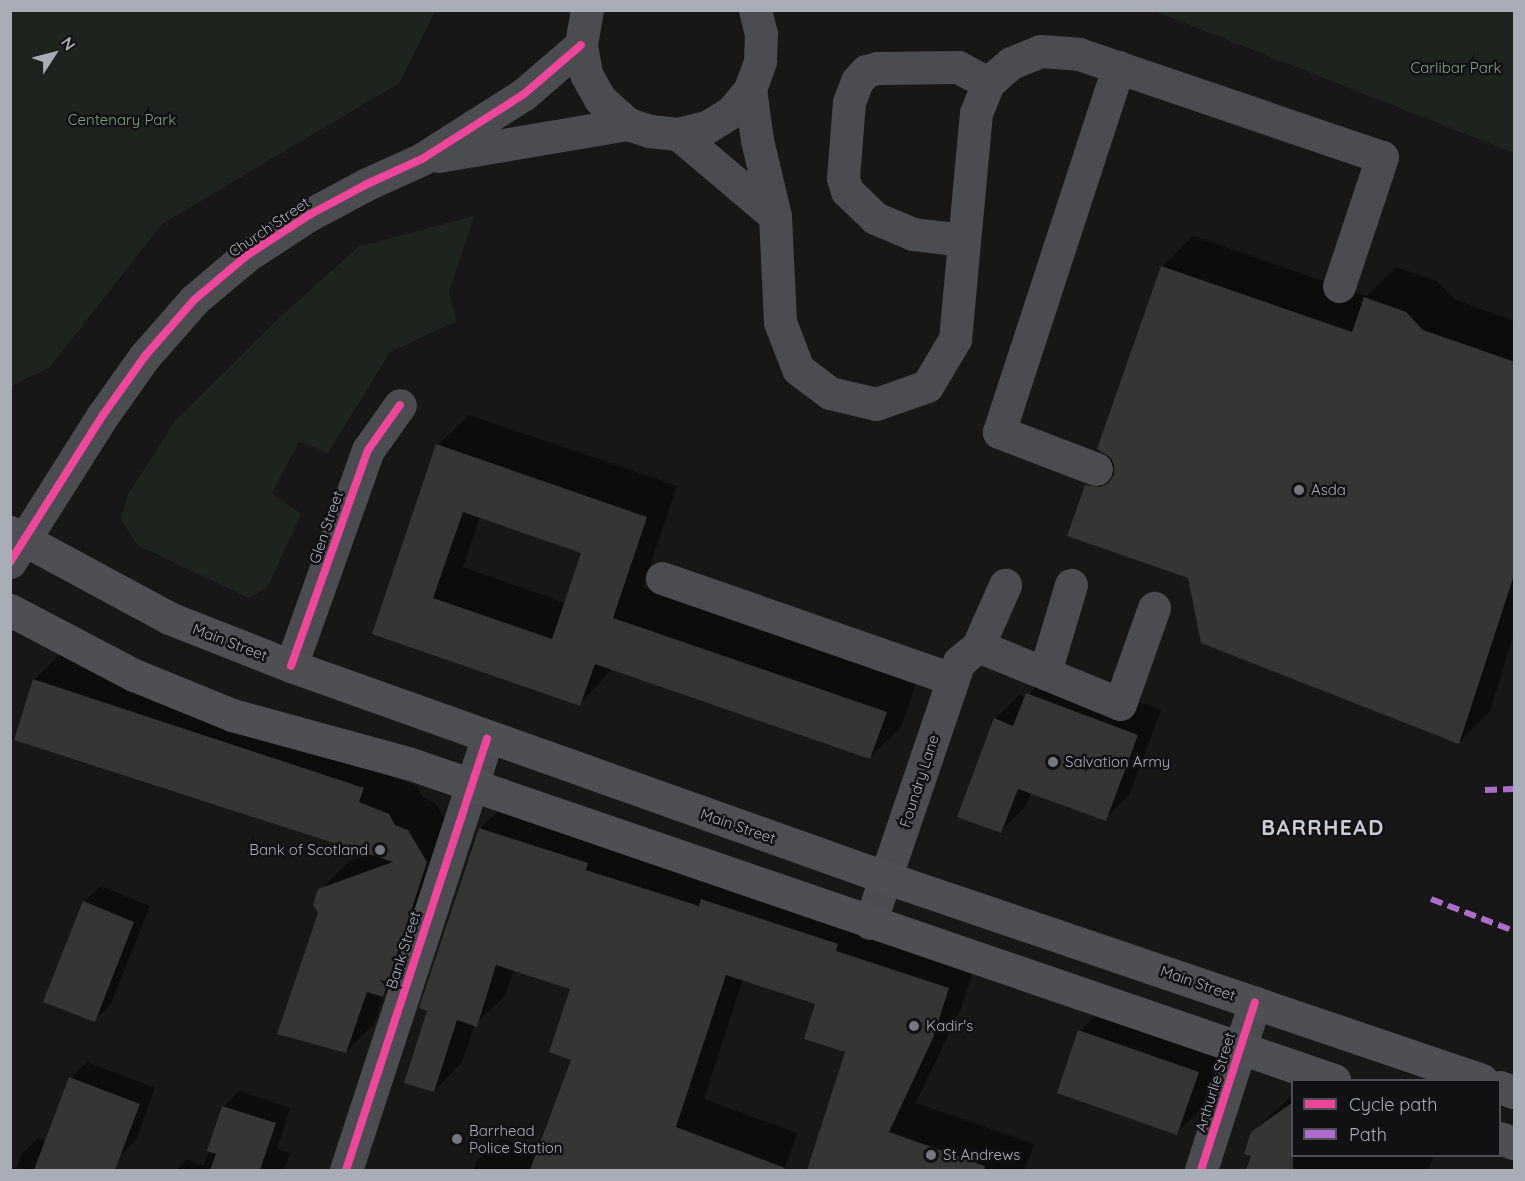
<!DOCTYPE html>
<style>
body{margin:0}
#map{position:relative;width:1525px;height:1181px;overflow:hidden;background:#171717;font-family:Quicksand,sans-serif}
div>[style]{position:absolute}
.green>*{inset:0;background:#1d241e}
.shadow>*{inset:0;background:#0007}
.building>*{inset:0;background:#353536}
.minor>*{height:33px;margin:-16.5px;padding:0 16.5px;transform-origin:16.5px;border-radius:16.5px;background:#4b4c50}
.major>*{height:33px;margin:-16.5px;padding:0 16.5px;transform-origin:16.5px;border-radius:16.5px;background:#4d4f52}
.quiet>*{height:6px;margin-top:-3px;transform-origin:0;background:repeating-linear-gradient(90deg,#b06ccc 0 12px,transparent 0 18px)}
.cycleway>*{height:8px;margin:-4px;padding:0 4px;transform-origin:4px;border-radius:4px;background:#ed469a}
.dots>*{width:16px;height:16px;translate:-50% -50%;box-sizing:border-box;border:3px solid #111113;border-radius:50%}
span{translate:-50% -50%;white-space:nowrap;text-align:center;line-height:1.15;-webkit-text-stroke:5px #111113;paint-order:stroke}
.park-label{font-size:15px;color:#7fa381}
.street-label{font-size:15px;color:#a8adb8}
.poi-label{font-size:15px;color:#a8adb8}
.left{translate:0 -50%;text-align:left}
.right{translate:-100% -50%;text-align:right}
.district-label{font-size:21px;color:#c9ccd4;font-weight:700;letter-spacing:1.5px}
.frame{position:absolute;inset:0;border:12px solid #a8adb8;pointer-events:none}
.legend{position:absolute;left:1291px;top:1079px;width:210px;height:78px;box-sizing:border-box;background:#111113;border:2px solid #4d4f55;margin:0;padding:8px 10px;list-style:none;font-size:18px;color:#a8adb8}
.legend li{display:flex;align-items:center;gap:12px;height:30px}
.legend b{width:30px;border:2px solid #4d4f55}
.north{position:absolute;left:24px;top:24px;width:60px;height:60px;-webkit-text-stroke:4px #111113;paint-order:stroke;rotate:54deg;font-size:16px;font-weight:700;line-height:24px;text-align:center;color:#a8adb8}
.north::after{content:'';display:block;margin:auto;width:21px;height:27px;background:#a8adb8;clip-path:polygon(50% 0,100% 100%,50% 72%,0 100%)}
</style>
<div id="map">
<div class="green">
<div style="clip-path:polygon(10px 11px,11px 10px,435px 11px,399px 83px,162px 224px,49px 368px,11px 386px)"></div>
<div style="clip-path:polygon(1154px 11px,1514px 11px,1514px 153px)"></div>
<div style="clip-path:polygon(474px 216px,449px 291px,457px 321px,390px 352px,328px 453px,299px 442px,272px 493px,301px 514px,267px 588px,249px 598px,137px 545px,121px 519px,128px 494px,175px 421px,277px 320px,358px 247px)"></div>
</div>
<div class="shadow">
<div style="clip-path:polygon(1193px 236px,1367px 296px,1396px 267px,1437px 281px,1454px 299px,1514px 321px,1514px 634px,1490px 711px,1459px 742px,1189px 576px,1086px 486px,1113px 459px,1162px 267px)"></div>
<div style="clip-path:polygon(evenodd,469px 415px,677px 486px,643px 587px,917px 681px,901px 727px,870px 757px,612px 669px,580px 704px,374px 633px,438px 445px,469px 415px,480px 517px,583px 552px,565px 603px,463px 567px,480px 517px)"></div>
<div style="clip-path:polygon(62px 652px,390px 760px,385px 774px,417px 786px,423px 797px,435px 803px,454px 833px,410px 967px,384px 994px,374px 1024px,346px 1052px,320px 913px,320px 890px,348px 862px,371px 853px,34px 680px)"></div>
<div style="clip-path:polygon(1051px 669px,1161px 710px,1129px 795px,1105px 819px,1031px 792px,1025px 807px,1001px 831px,995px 719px,1019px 695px,1026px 698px)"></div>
<div style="clip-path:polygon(509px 800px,977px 959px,961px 1008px,916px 1103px,1034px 1144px,1025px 1170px,808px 1170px,846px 1051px,817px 1003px,743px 979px,704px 1099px,797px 1133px,784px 1170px,633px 1170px,544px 1138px,573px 1059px,572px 988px,514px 969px,505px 996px,475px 1024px,462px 1062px,434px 1091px,429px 1010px,420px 1007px,481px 828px)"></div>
<div style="clip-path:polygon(100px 886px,150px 906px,111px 1004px,95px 1020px,84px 902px)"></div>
<div style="clip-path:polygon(1104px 1007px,1222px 1048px,1201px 1109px,1177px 1133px,1080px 1031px)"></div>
<div style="clip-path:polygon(87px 1062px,155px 1088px,136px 1140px,119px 1157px,112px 1154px,105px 1170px,16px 1170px,22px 1154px,38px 1138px,47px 1141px,71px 1078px)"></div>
<div style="clip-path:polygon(239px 1091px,290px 1108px,277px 1149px,290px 1153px,284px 1170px,176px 1170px,187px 1160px,204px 1166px,223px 1107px)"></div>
<div style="clip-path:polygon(1292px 1095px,1292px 1156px,1434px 1156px,1428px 1170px,1247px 1170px,1253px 1155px,1252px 1133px)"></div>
<div style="clip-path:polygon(500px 1139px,564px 1154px,560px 1170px,474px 1170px,476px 1162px)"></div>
</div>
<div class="building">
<div style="clip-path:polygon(1161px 266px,1352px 332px,1364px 297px,1406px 312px,1423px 330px,1515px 362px,1515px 572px,1459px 744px,1201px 643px,1188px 578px,1067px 536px,1085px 485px,1100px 487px,1108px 483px,1114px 475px,1114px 465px,1111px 458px,1097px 449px)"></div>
<div style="clip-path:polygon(evenodd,436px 444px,647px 517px,613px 618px,887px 712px,870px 759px,595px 664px,580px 706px,372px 634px,436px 444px,463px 512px,581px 553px,552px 639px,433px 598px,463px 512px)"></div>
<div style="clip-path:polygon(33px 679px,364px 788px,359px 802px,389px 814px,395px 825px,408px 830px,427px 862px,383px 997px,367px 992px,346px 1053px,277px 1034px,318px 913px,313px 905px,318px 889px,393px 862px,14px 740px)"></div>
<div style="clip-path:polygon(1026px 693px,1138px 735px,1106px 821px,1018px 789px,1001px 833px,957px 817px,994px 718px,1013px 726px)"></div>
<div style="clip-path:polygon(479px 828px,588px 863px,586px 870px,699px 906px,701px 899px,838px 944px,836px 951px,949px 988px,933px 1038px,889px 1132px,985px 1166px,984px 1170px,807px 1170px,845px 1052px,804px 1039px,815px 1004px,726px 975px,676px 1127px,785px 1168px,784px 1170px,530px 1170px,571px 1060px,549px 1052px,570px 989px,496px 965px,477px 1027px,457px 1020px,434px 1092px,404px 1083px,427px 1011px,419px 1008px)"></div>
<div style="clip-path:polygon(83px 901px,134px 922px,95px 1022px,43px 1002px)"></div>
<div style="clip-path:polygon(1078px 1030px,1199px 1072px,1177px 1135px,1057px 1093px)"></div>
<div style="clip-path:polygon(69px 1077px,140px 1104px,115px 1170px,34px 1170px)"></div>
<div style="clip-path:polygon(1293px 1102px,1293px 1170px,1246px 1170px,1251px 1156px,1244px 1154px,1251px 1132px)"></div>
<div style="clip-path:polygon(222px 1106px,276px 1123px,260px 1170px,210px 1170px,216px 1154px,207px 1151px)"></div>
</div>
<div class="minor">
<div style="left:587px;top:10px;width:36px;rotate:100deg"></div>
<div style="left:581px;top:45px;width:29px;rotate:80deg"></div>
<div style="left:586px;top:74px;width:29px;rotate:61deg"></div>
<div style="left:600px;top:99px;width:38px;rotate:42deg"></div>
<div style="left:628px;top:124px;width:22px;rotate:18deg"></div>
<div style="left:649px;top:131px;width:29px;rotate:6deg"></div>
<div style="left:678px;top:134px;width:30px;rotate:-14deg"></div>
<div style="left:707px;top:127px;width:28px;rotate:-32deg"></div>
<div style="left:731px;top:112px;width:30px;rotate:-50deg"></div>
<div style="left:750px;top:89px;width:30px;rotate:-70deg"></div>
<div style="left:760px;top:61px;width:27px;rotate:-88deg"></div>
<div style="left:761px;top:34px;width:25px;rotate:-104deg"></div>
<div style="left:750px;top:89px;width:51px;rotate:82.2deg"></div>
<div style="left:757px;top:140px;width:78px;rotate:76.7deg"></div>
<div style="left:775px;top:216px;width:106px;rotate:87.3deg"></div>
<div style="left:780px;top:322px;width:50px;rotate:69deg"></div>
<div style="left:798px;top:369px;width:40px;rotate:37deg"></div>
<div style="left:830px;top:393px;width:47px;rotate:13.4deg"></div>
<div style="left:876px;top:404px;width:54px;rotate:-19.4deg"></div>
<div style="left:927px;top:386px;width:55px;rotate:-59.2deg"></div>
<div style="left:955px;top:339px;width:227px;rotate:-84.7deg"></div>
<div style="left:976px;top:113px;width:32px;rotate:-68deg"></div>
<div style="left:988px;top:83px;width:30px;rotate:-41deg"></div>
<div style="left:1011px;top:63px;width:31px;rotate:-22deg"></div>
<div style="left:1040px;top:51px;width:39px;rotate:4deg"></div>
<div style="left:1079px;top:54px;width:320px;rotate:18.8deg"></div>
<div style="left:1382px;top:157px;width:136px;rotate:108.4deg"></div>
<div style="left:678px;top:134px;width:127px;rotate:40.2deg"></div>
<div style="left:438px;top:156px;width:193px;rotate:-9.6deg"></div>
<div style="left:964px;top:240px;width:51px;rotate:-173.3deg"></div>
<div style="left:913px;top:234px;width:41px;rotate:-157.2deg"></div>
<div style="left:875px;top:218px;width:39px;rotate:-136deg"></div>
<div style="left:847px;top:191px;width:14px;rotate:-107deg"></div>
<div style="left:843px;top:178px;width:76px;rotate:-85.5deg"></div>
<div style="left:849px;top:102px;width:22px;rotate:-69deg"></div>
<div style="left:857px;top:81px;width:13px;rotate:-48deg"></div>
<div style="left:866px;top:71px;width:12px;rotate:-14deg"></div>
<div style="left:878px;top:68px;width:80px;rotate:-0.7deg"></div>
<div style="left:958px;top:67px;width:34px;rotate:28deg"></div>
<div style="left:1096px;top:469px;width:104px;rotate:-159.1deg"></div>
<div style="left:999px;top:432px;width:384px;rotate:-71.9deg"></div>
<div style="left:10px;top:562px;width:174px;rotate:-57.7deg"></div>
<div style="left:103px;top:415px;width:72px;rotate:-54.6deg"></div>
<div style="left:145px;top:356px;width:74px;rotate:-48.8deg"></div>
<div style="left:194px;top:300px;width:68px;rotate:-40.2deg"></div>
<div style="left:246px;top:256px;width:75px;rotate:-33.1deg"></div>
<div style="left:309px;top:215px;width:66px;rotate:-28.1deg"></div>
<div style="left:367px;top:184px;width:60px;rotate:-24.4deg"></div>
<div style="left:422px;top:159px;width:121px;rotate:-32.5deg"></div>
<div style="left:524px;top:94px;width:75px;rotate:-40.7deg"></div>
<div style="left:662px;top:578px;width:307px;rotate:19.2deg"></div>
<div style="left:978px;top:646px;width:153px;rotate:22.2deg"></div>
<div style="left:1120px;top:704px;width:102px;rotate:-70.5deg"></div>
<div style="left:291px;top:666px;width:229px;rotate:-70.4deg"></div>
<div style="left:368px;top:450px;width:55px;rotate:-54.6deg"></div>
<div style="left:1045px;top:672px;width:91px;rotate:-73.4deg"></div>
<div style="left:870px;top:923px;width:276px;rotate:-71.2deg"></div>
<div style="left:959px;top:662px;width:25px;rotate:-40deg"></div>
<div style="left:978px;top:646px;width:67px;rotate:-66.1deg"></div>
<div style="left:346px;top:1170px;width:454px;rotate:-71.9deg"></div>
<div style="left:1201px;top:1170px;width:176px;rotate:-72.2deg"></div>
</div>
<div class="major">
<div style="left:10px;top:532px;width:181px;rotate:28.4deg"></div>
<div style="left:169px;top:618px;width:131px;rotate:21.5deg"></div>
<div style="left:291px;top:666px;width:633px;rotate:19.58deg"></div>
<div style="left:887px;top:878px;width:628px;rotate:18.75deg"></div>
<div style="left:10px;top:610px;width:140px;rotate:27.7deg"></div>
<div style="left:134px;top:675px;width:106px;rotate:22.2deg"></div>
<div style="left:232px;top:715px;width:182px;rotate:15.3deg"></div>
<div style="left:408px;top:763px;width:979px;rotate:18.9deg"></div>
<div style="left:1500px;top:1087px;width:15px;rotate:20deg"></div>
<div style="left:1500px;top:1138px;width:15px;rotate:20deg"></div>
</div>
<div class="quiet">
<div style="left:1485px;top:790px;width:29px;rotate:-2deg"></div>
<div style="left:1431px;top:899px;width:89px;rotate:21.1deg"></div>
</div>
<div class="cycleway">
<div style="left:10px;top:562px;width:174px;rotate:-57.7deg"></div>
<div style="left:103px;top:415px;width:72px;rotate:-54.6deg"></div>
<div style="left:145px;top:356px;width:74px;rotate:-48.8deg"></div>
<div style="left:194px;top:300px;width:68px;rotate:-40.2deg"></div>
<div style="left:246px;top:256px;width:75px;rotate:-33.1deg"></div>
<div style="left:309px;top:215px;width:66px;rotate:-28.1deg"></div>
<div style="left:367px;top:184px;width:60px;rotate:-24.4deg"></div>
<div style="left:422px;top:159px;width:121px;rotate:-32.5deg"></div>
<div style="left:524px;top:94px;width:75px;rotate:-40.7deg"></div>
<div style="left:291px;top:666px;width:229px;rotate:-70.4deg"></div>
<div style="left:368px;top:450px;width:55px;rotate:-54.6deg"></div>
<div style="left:346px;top:1170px;width:454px;rotate:-71.9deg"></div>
<div style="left:1201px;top:1170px;width:176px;rotate:-72.2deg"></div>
</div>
<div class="dots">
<div style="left:1299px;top:490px;background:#757880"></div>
<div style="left:1053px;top:762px;background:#757880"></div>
<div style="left:380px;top:850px;background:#757880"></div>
<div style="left:914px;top:1026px;background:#757880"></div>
<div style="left:457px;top:1139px;background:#757880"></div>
<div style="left:931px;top:1155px;background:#757880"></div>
</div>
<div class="park-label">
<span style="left:1456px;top:68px">Carlibar Park</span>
<span style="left:122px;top:120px">Centenary Park</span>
</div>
<div class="street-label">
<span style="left:269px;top:227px;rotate:-34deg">Church Street</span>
<span style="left:326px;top:527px;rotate:-71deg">Glen Street</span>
<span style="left:230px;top:642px;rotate:21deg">Main Street</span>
<span style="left:919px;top:781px;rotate:-72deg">Foundry Lane</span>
<span style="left:738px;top:826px;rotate:19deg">Main Street</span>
<span style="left:403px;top:950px;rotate:-72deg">Bank Street</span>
<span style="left:1198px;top:983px;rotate:19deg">Main Street</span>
<span style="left:1215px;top:1082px;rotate:-73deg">Arthurlie Street</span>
</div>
<div class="poi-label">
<span class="left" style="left:1311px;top:490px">Asda</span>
<span class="left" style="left:1065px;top:762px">Salvation Army</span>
<span class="right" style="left:368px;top:850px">Bank of Scotland</span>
<span class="left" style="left:926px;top:1026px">Kadir's</span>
<span class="left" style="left:469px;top:1139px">Barrhead<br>Police Station</span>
<span class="left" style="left:943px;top:1155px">St Andrews</span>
</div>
<div class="district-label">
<span style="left:1323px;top:827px">BARRHEAD</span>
</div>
<div class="frame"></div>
<ul class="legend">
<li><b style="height:8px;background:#ed469a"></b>Cycle path</li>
<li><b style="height:8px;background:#b06ccc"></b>Path</li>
</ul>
<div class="north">N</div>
</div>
